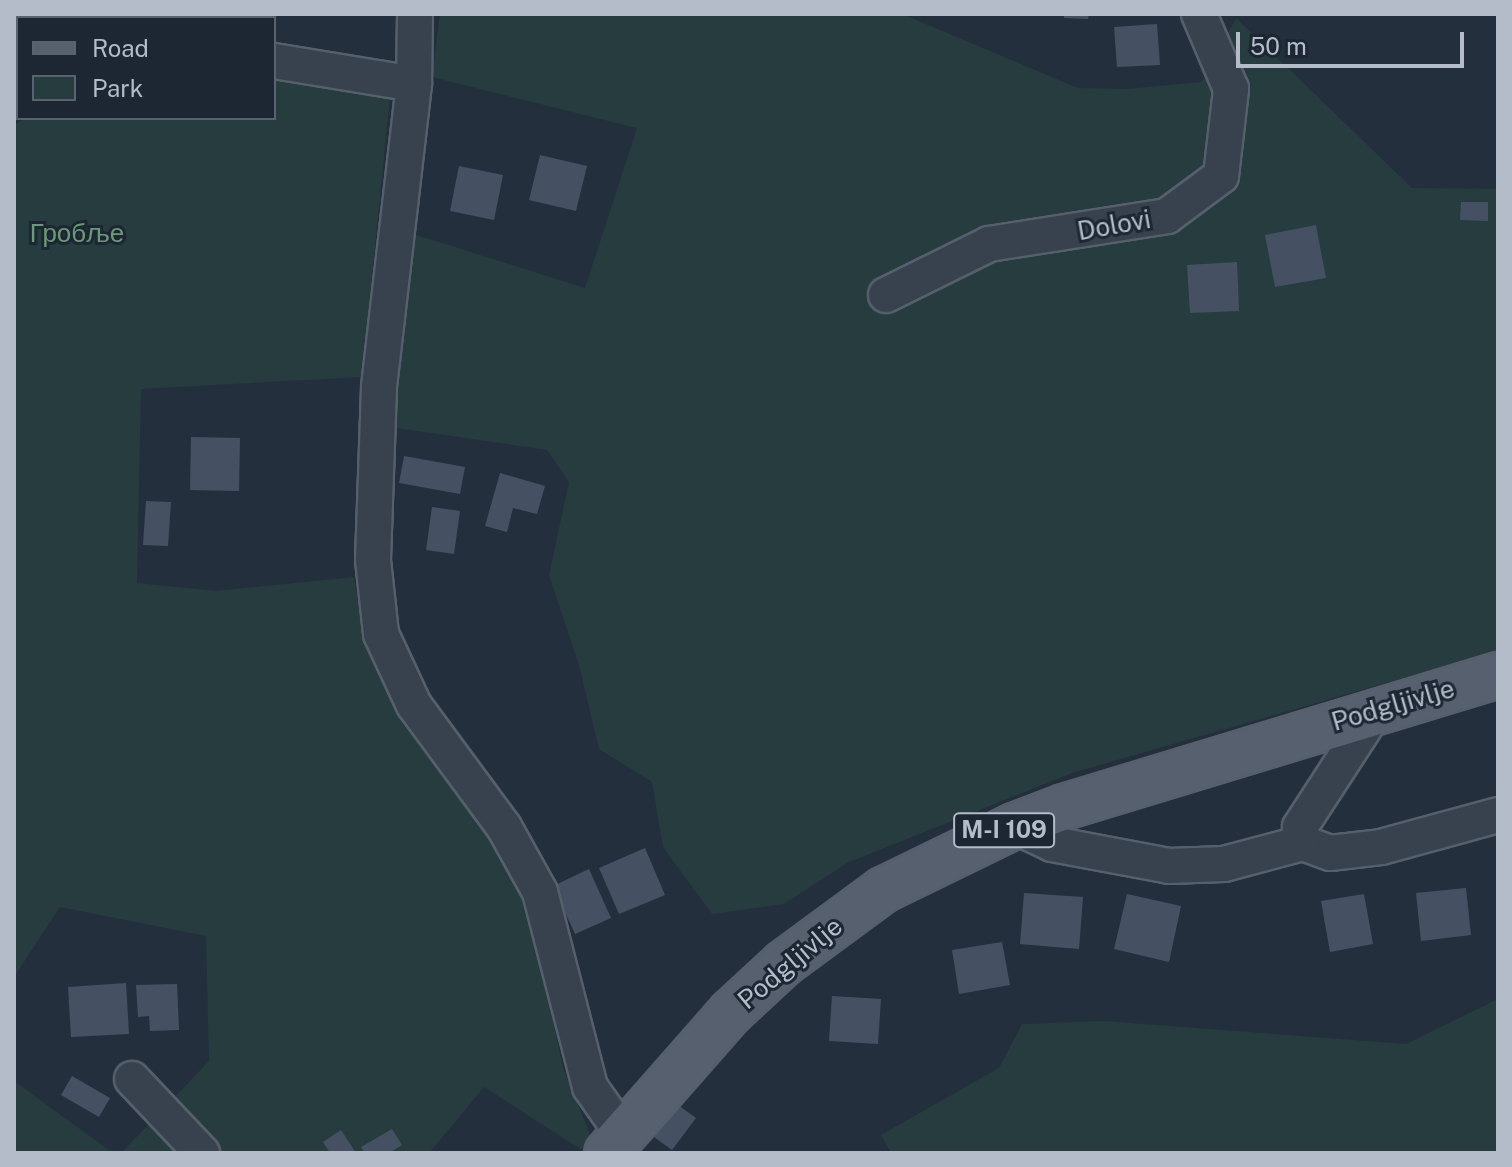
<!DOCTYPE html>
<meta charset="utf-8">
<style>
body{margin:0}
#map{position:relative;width:1512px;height:1167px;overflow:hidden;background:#242f3e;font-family:"Public Sans",sans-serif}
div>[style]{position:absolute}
.green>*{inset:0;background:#263c3f}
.building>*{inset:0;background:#455162}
.roads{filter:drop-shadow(2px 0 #565f6c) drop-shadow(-2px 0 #565f6c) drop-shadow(0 2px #565f6c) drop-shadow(0 -2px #565f6c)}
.street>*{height:34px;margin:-17px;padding:0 17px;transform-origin:17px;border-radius:17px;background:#38414e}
.primary>*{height:44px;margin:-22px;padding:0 22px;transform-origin:22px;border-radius:22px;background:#56606e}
span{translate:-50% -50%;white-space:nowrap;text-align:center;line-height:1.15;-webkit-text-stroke:6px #1d2633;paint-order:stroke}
.shield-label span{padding:2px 6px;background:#1d2633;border:2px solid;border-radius:6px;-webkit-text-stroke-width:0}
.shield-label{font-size:24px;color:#b4bcc9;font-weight:700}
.street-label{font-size:26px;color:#b4bcc9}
.park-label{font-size:26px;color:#6b9a76}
.frame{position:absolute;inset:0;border:16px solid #b4bcc9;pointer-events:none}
.legend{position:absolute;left:16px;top:16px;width:260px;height:104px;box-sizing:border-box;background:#1d2633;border:2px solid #59626f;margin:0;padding:10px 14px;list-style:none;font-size:24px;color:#b4bcc9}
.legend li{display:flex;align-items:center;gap:16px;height:40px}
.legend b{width:40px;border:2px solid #59626f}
.scale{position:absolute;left:1236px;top:32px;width:228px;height:36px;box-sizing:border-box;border:4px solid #b4bcc9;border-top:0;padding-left:10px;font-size:24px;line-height:28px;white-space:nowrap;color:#b4bcc9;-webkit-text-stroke:6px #1d2633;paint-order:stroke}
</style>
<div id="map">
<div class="green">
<div style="clip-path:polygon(440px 14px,902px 14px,1078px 88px,1126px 89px,1202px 82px,1236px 18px,1412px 188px,1498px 189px,1498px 651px,1072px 773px,847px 863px,784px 904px,712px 914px,663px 847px,652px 782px,599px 749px,579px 665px,549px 575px,569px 482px,547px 450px,397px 428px,395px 362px,407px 232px,585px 288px,637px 128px,432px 77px)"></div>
<div style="clip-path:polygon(274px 76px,390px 97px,362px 377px,141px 389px,137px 583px,216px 591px,354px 577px,362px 626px,397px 709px,526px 892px,563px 1068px,590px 1134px,582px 1150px,484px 1087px,429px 1153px,221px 1153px,171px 1101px,209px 1061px,206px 936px,60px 907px,14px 977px,14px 125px,26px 118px,274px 118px)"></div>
<div style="clip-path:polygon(1498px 999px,1498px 1153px,891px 1153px,881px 1135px,999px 1068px,1022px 1024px,1103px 1021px,1406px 1044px)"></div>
<div style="clip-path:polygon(14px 1081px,113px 1153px,14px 1153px)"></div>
<div style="clip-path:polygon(150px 1123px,179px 1153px,121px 1153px)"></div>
</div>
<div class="building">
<div style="clip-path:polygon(1064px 14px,1089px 14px,1088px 19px,1064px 18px)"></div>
<div style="clip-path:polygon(1157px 24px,1160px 65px,1117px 67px,1114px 27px)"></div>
<div style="clip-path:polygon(540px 155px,587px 166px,576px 211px,529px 200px)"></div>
<div style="clip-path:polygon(459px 166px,503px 175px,494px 220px,450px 211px)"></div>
<div style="clip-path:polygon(1461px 202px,1488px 202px,1488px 221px,1460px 220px)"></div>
<div style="clip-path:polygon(1316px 225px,1326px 278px,1275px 287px,1265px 235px)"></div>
<div style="clip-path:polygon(1237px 262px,1239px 311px,1190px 313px,1187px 265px)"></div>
<div style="clip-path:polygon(191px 437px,240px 438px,239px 491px,190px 490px)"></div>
<div style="clip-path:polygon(404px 456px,465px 467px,460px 494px,399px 483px)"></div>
<div style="clip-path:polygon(500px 473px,545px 486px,537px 514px,513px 508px,507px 532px,485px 526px)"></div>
<div style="clip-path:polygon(146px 501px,171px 502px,168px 546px,143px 545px)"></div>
<div style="clip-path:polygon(432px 507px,460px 511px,454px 554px,426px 550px)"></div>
<div style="clip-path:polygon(645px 848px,665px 895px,619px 914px,599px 868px)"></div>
<div style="clip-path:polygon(589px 869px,611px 918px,575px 934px,553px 886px)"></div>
<div style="clip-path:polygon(1466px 888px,1471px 935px,1421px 941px,1416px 893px)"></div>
<div style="clip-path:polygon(1024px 893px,1083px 897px,1079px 949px,1020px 944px)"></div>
<div style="clip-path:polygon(1127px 894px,1181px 906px,1169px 962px,1114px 949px)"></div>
<div style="clip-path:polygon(1364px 894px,1373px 944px,1330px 952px,1321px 901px)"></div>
<div style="clip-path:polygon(1002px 942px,1010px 985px,959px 994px,952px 950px)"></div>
<div style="clip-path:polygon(126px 983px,129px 1034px,71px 1037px,68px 987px)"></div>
<div style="clip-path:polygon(177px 984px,179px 1030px,150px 1031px,149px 1016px,138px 1017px,136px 985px)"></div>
<div style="clip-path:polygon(832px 996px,881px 999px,878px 1044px,829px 1041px)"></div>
<div style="clip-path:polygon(72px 1076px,110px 1098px,99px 1117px,61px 1095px)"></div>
<div style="clip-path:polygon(678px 1105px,696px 1118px,672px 1150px,654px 1137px)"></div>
<div style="clip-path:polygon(392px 1129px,402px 1145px,389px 1153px,365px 1153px,361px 1147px)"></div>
<div style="clip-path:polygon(341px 1130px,356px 1153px,330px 1153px,323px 1142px)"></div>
</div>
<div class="roads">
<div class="street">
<div style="left:415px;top:14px;width:70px;rotate:90.8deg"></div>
<div style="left:414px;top:84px;width:306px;rotate:96.6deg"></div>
<div style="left:379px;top:388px;width:172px;rotate:92deg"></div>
<div style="left:373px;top:560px;width:74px;rotate:83.8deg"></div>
<div style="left:381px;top:634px;width:78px;rotate:65.1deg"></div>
<div style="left:414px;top:705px;width:152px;rotate:53.6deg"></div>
<div style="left:504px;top:827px;width:74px;rotate:61deg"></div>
<div style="left:540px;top:892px;width:201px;rotate:75.6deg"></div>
<div style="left:590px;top:1087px;width:57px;rotate:54.9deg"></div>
<div style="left:14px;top:29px;width:4px;rotate:14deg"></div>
<div style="left:274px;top:61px;width:142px;rotate:9.3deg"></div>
<div style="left:886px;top:295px;width:115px;rotate:-26.3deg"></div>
<div style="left:989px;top:244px;width:180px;rotate:-8.9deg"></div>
<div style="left:1167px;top:216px;width:67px;rotate:-36.5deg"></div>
<div style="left:1221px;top:176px;width:88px;rotate:-83.4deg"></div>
<div style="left:1231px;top:89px;width:82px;rotate:-113.1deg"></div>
<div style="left:1014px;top:826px;width:42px;rotate:25.3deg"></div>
<div style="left:1052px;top:844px;width:119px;rotate:10.6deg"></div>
<div style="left:1169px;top:866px;width:55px;rotate:-2.1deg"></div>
<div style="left:1224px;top:864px;width:82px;rotate:-14.9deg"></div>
<div style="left:1303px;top:843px;width:29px;rotate:20deg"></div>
<div style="left:1330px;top:853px;width:51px;rotate:-6.7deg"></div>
<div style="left:1381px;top:847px;width:121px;rotate:-15.3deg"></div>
<div style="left:1303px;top:843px;width:16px;rotate:-101deg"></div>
<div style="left:1300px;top:827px;width:143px;rotate:-57deg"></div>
<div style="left:132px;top:1079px;width:102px;rotate:46.6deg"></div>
</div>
<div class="primary">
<div style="left:607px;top:1153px;width:188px;rotate:-48.7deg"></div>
<div style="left:731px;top:1012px;width:72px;rotate:-42.8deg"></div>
<div style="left:784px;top:963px;width:123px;rotate:-36.4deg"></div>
<div style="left:883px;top:890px;width:146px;rotate:-26deg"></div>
<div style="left:1014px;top:826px;width:53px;rotate:-20.8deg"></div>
<div style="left:1064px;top:807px;width:454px;rotate:-16.9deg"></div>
</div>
</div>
<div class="shield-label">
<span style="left:1004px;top:830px">M-I 109</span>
</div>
<div class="street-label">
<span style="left:1114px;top:225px;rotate:-10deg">Dolovi</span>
<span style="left:1393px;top:705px;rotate:-16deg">Podgljivlje</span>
<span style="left:790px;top:963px;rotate:-40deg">Podgljivlje</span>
</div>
<div class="park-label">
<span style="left:77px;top:233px">Гробље</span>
</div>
<div class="frame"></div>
<ul class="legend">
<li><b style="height:10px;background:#56606e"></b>Road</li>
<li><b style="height:22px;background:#263c3f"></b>Park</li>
</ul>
<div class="scale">50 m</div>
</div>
